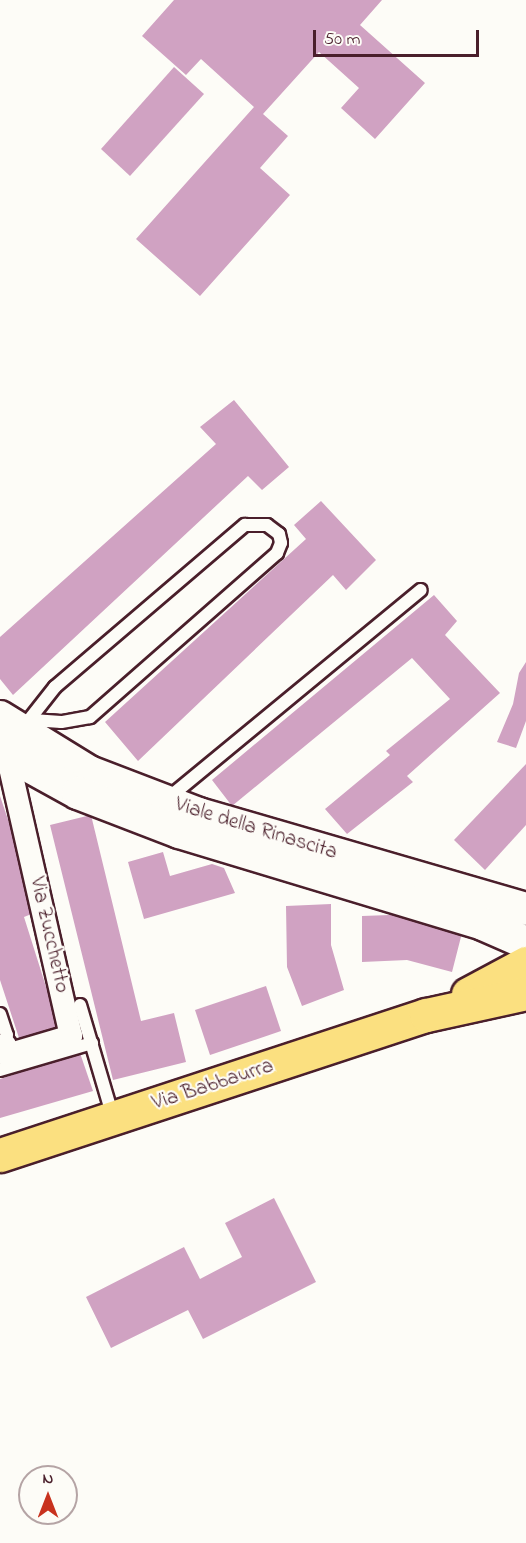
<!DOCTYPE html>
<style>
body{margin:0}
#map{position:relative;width:526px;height:1543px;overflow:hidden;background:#fdfcf7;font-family:"Indie Flower",sans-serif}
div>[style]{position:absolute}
.building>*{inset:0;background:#d0a2c2}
.roads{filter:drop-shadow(2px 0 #4a1f2b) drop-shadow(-2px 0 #4a1f2b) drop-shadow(0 2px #4a1f2b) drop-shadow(0 -2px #4a1f2b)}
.lane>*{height:12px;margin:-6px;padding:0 6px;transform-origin:6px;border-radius:6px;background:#fdfcf7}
.street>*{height:22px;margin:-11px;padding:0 11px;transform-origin:11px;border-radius:11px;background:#fdfcf7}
.secondary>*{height:32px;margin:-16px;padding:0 16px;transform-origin:16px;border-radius:16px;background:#fdfcf7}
.primary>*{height:33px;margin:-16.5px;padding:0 16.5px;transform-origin:16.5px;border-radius:16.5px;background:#fbe080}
span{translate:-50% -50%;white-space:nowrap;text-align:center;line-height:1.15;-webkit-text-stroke:4.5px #fdfcf7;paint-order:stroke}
.street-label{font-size:21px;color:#4a1f2b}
.north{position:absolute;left:18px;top:1465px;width:60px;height:60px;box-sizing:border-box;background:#fdfcf7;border:2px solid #b5a4a5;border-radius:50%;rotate:0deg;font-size:16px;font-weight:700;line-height:24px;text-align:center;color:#4a1f2b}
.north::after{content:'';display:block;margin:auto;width:21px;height:27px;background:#c8321e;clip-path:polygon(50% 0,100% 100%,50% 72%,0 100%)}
.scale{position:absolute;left:313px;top:30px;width:166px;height:27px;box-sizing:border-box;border:3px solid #4a1f2b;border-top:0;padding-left:8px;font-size:18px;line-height:21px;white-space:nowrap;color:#4a1f2b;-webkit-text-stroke:4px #fdfcf7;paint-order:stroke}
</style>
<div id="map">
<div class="building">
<div style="clip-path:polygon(174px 0,382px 0,360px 25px,425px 83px,375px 139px,341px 108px,359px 88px,319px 52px,263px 114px,288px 136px,260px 168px,290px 195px,200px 296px,136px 239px,254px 107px,201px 59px,186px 75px,142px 36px)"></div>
<div style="clip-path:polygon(174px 67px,204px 94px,130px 176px,101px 149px)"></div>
<div style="clip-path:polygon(234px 400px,289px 467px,262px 490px,248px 476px,13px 695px,0 679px,0 637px,216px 444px,200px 427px)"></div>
<div style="clip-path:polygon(321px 501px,376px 560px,346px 590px,333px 575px,138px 761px,105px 722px,306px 539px,294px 525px)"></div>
<div style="clip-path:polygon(434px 595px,457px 621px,445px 635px,500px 693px,407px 776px,413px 782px,347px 834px,325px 809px,390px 755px,386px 751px,450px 699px,412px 658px,232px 806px,212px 780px)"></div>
<div style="clip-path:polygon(526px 662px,526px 721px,516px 748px,497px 742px,513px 704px,519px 673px)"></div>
<div style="clip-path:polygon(526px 764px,526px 825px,485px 870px,454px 840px)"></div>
<div style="clip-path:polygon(0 796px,39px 911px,24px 917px,59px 1028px,20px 1041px,0 980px)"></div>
<div style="clip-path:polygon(91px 815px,141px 1021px,174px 1013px,186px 1062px,113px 1080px,50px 825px)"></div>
<div style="clip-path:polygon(163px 852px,170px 876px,212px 864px,224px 868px,235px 893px,144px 919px,128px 862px)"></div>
<div style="clip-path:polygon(331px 904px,331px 945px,344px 990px,302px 1006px,287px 967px,286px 906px)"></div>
<div style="clip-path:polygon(417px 914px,463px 929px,452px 972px,407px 960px,362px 962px,362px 916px)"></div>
<div style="clip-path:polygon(266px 986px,281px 1031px,210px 1055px,195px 1010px)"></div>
<div style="clip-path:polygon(80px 1053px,93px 1091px,0 1118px,0 1079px)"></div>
<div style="clip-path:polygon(274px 1198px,316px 1282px,203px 1339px,188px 1310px,111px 1348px,86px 1297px,184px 1247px,200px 1279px,242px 1257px,225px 1223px)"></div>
</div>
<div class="roads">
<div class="lane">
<div style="left:23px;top:729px;width:11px;rotate:-56deg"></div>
<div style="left:29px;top:720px;width:42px;rotate:-51.8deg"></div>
<div style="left:55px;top:687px;width:250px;rotate:-40.5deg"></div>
<div style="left:245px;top:525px;width:22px"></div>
<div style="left:267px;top:525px;width:15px;rotate:37deg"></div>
<div style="left:279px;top:534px;width:9px;rotate:77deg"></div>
<div style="left:281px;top:543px;width:11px;rotate:112deg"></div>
<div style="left:277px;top:553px;width:249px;rotate:138.7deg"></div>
<div style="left:90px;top:717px;width:29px;rotate:170deg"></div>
<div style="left:61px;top:722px;width:32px;rotate:-176deg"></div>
<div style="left:166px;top:800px;width:330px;rotate:-39.5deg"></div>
<div style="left:80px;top:1005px;width:117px;rotate:73.6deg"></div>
<div style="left:0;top:1014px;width:22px;rotate:72deg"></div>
<div style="left:7px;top:1035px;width:10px;rotate:101deg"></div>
<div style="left:0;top:1070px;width:96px;rotate:-16.4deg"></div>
</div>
<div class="street">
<div style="left:0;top:1047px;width:5px;rotate:-22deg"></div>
<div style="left:5px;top:1045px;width:10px;rotate:79deg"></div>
<div style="left:7px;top:1055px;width:67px;rotate:-16.5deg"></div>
<div style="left:71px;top:1036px;width:288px;rotate:-102.8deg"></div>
</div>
<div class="secondary">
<div style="left:0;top:717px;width:105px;rotate:31.7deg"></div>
<div style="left:89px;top:772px;width:118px;rotate:20.9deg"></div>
<div style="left:199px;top:814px;width:341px;rotate:16.2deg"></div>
<div style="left:0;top:750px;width:89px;rotate:28.9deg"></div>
<div style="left:78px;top:793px;width:108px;rotate:21.1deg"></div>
<div style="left:179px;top:832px;width:318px;rotate:16.8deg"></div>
<div style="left:483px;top:924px;width:47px;rotate:23.8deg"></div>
</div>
<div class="primary">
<div style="left:468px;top:994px;width:66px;rotate:-28.1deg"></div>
<div style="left:0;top:1155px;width:448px;rotate:-18.2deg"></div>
<div style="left:426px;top:1015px;width:102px;rotate:-12.4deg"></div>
</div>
</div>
<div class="street-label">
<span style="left:256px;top:829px;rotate:17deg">Viale della Rinascita</span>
<span style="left:49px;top:935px;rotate:77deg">Via Zucchetto</span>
<span style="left:213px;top:1085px;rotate:-18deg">Via Babbaurra</span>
</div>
<div class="north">N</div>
<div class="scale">50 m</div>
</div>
